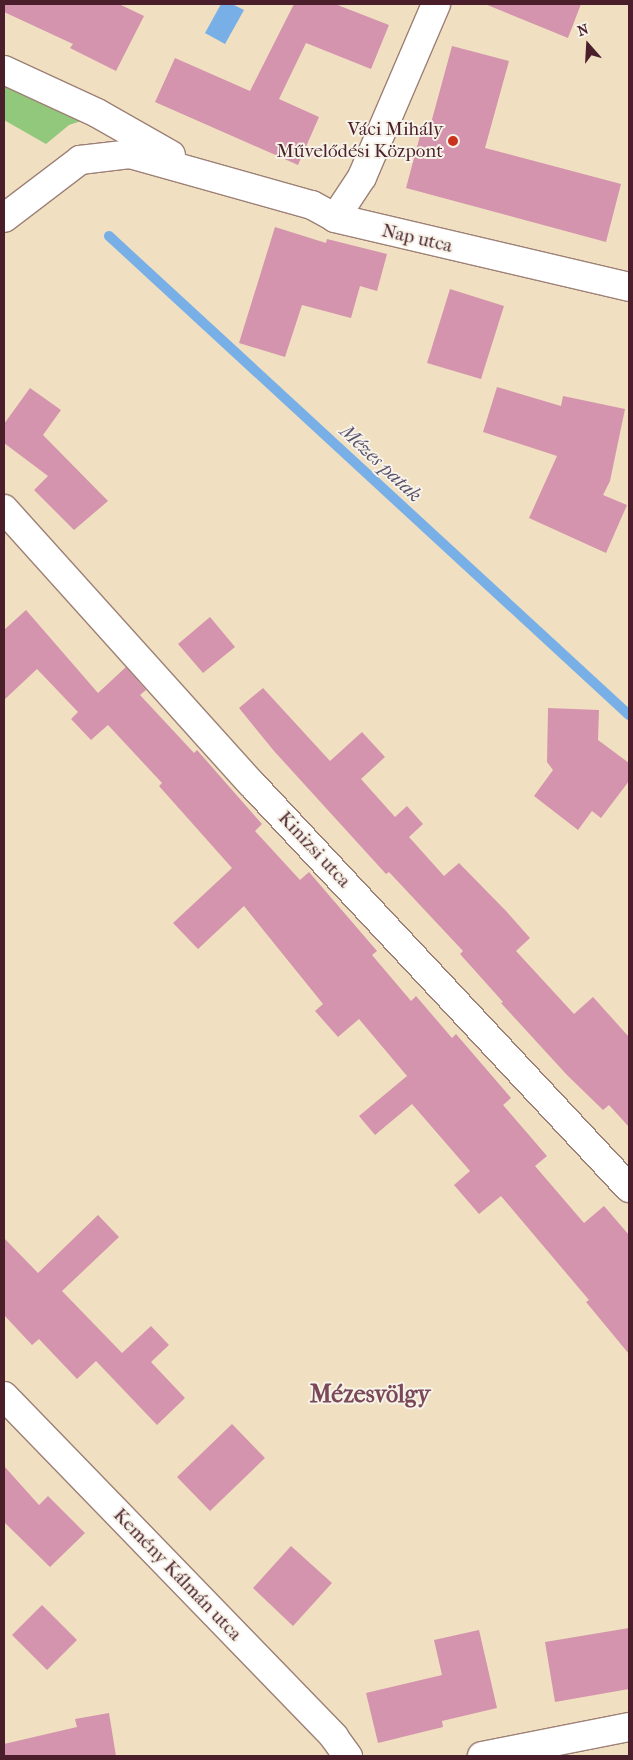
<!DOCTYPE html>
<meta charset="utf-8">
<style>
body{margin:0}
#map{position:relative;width:633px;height:1760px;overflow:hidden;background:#f0e0c1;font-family:"IM FELL French Canon",serif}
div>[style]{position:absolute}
.green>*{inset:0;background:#91c87b}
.water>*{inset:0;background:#79afe7}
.stream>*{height:10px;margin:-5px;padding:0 5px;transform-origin:5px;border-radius:5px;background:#79afe7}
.building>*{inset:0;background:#d494ad}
.roads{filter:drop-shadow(1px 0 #9d8076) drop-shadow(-1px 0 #9d8076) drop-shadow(0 1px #9d8076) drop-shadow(0 -1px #9d8076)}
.street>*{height:28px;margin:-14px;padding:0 14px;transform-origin:14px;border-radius:14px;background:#fff}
.dots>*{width:14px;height:14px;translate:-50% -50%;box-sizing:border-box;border:2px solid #f7f3e8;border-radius:50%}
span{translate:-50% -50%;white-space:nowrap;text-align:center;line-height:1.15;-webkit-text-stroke:4px #f7f3e8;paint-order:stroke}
.poi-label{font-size:19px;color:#4a1f2b}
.right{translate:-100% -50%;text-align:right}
.street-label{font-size:19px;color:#4a1f2b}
.water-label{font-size:20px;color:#5a516d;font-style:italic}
.district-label{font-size:24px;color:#7a4858;font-weight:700}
.frame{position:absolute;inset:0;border:5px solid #4a1f2b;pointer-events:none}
.north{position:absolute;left:563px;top:20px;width:50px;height:50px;-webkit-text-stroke:4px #f7f3e8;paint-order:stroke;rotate:341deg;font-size:14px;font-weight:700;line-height:20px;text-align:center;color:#4a1f2b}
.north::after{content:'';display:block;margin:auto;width:18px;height:22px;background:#4a1f2b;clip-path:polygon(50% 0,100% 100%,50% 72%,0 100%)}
</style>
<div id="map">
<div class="green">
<div style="clip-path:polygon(5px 84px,87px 119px,69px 125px,46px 144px,4px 120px)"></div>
</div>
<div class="water">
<div style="clip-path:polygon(221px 4px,232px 4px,244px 10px,225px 44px,205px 33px)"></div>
</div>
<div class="stream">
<div style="left:109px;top:236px;width:707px;rotate:42.65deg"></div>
</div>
<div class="building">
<div style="clip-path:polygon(4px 4px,119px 4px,144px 16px,116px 71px,70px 48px,73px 44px,4px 12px)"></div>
<div style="clip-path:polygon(294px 4px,335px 4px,389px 25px,371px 69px,306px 43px,279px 99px,319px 117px,298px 165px,155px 102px,175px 58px,250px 91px)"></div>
<div style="clip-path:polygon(485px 4px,581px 4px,568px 38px)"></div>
<div style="clip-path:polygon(452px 46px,509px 61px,485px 148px,621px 184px,606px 242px,406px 188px,421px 132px,428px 134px)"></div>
<div style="clip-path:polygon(275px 227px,326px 243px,327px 239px,387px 254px,377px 291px,360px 286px,351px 318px,302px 305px,285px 357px,239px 343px)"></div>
<div style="clip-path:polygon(450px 289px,504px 306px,481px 379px,427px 363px)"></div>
<div style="clip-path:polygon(497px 387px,561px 406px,563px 396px,625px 409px,610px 481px,603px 495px,627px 505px,606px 553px,529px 518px,557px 456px,483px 432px)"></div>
<div style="clip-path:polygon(30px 388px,61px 410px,43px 435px,108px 501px,74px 530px,34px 490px,48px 476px,4px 443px,4px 424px)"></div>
<div style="clip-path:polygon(26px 610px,98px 693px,126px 667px,146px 690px,140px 695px,194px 753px,197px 750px,262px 824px,255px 831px,300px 880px,309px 872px,377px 951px,372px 955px,411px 1001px,416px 996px,452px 1038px,456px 1034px,511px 1098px,503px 1105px,547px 1156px,535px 1166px,584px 1223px,604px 1206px,629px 1235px,629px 1354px,586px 1302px,589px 1300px,501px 1196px,479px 1214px,454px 1185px,470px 1171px,412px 1104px,375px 1135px,359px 1116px,407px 1076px,359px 1019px,338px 1037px,315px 1011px,323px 1004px,244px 906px,198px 949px,173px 923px,232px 868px,159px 786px,162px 783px,108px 725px,91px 740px,71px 719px,78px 712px,37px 669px,4px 700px,4px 630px)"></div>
<div style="clip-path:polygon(210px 617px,235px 647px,203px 673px,178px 644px)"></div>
<div style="clip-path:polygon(263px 688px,330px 761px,362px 732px,385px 757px,361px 779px,395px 817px,407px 806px,423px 824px,409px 837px,444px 876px,459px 863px,507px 912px,530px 938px,516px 951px,574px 1014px,593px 997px,629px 1037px,629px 1127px,609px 1105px,603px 1110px,567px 1075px,501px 1003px,503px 1002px,460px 954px,463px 951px,389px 872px,386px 874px,274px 751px,239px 708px)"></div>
<div style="clip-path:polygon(548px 708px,599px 710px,598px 740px,629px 763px,629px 781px,601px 818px,592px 811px,578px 830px,534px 796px,553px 770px,547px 762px)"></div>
<div style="clip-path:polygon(98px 1215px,119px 1237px,62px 1291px,122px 1353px,151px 1326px,169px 1345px,151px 1362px,185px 1398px,157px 1425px,96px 1361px,77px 1379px,39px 1339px,32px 1345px,4px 1315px,4px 1238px,38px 1273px)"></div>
<div style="clip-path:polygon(232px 1424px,265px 1458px,210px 1511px,177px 1477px)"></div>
<div style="clip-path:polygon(4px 1466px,39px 1505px,48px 1496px,85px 1533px,50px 1567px,4px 1522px)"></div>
<div style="clip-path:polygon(291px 1546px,332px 1583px,293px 1626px,253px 1588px)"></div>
<div style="clip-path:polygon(42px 1605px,77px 1640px,47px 1670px,12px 1635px)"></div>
<div style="clip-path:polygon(629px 1628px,629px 1689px,555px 1702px,545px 1642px)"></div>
<div style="clip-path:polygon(479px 1630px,497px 1708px,442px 1721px,443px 1727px,378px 1743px,366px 1693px,442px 1675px,434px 1640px)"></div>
<div style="clip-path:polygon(109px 1713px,116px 1756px,4px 1756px,4px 1744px,77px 1727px,75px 1719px)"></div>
</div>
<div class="roads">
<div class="street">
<div style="left:4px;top:70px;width:102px;rotate:24.8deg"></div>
<div style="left:97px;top:113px;width:85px;rotate:29.6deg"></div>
<div style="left:4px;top:218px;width:96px;rotate:-37.3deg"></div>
<div style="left:80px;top:160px;width:50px;rotate:-6.8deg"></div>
<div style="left:130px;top:154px;width:189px;rotate:15.7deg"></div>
<div style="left:312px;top:205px;width:26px;rotate:29deg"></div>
<div style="left:335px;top:218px;width:302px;rotate:13.2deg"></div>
<div style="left:335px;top:218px;width:49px;rotate:-56.6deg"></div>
<div style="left:362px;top:177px;width:188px;rotate:-66.8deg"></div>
<div style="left:4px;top:509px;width:369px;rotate:48deg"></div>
<div style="left:251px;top:783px;width:554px;rotate:46.97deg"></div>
<div style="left:4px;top:1396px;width:475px;rotate:45.9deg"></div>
<div style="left:334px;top:1737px;width:24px;rotate:54deg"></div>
<div style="left:482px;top:1756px;width:150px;rotate:-11.2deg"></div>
</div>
</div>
<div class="dots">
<div style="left:453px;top:141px;background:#c8321e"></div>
</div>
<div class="poi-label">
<span class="right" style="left:443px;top:141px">Váci Mihály<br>Művelődési Központ</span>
</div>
<div class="street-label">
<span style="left:417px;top:239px;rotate:13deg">Nap utca</span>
<span style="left:314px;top:850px;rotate:47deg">Kinizsi utca</span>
<span style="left:177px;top:1575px;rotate:46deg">Kemény Kálmán utca</span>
</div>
<div class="water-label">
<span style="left:381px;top:463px;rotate:43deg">Mézes patak</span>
</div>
<div class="district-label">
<span style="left:370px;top:1395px">Mézesvölgy</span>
</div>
<div class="frame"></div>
<div class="north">N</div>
</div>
